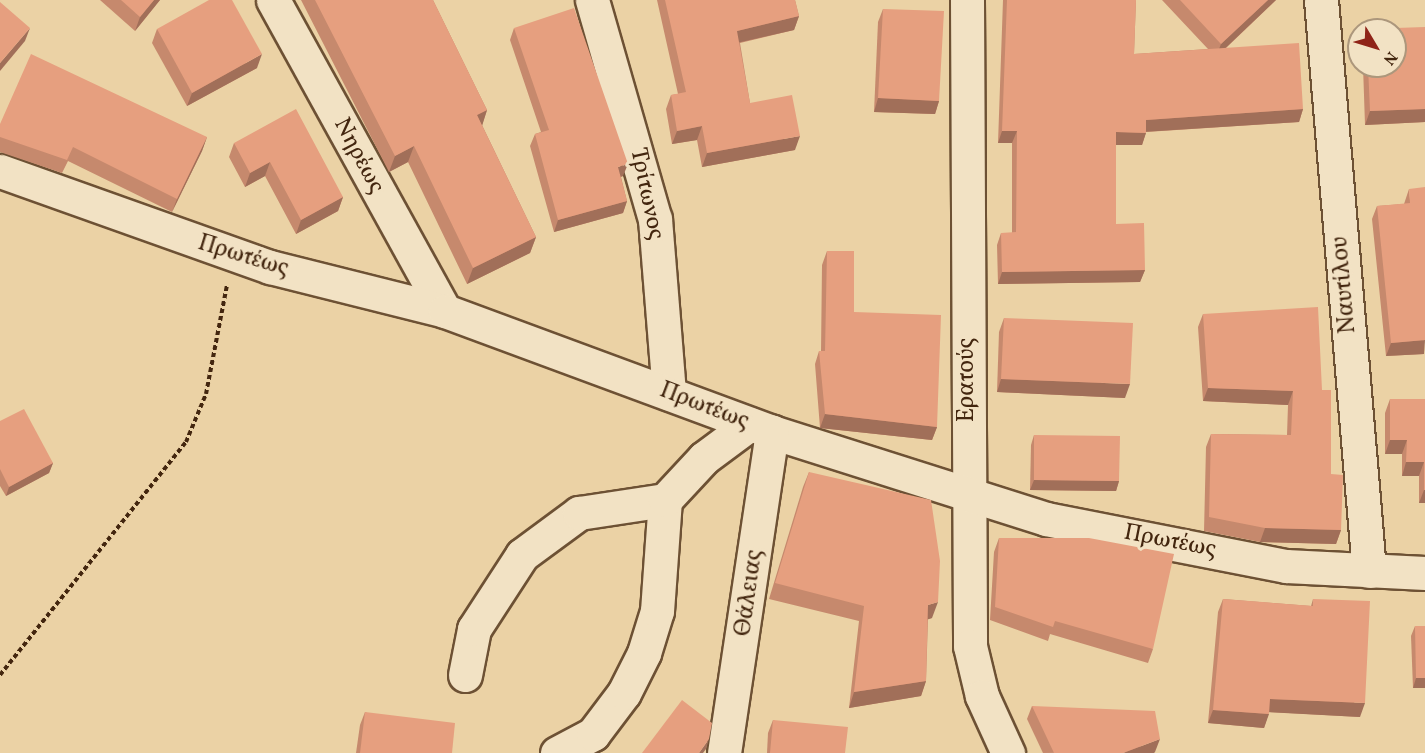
<!DOCTYPE html>
<meta charset="utf-8">
<style>
body{margin:0}
#map{position:relative;width:1425px;height:753px;overflow:hidden;background:#ebd2a5;font-family:Vollkorn,serif}
div>[style]{position:absolute}
.path>*{height:4px;margin-top:-2px;transform-origin:0;background:repeating-linear-gradient(90deg,#43260f 0 4.5px,transparent 0 7.5px)}
.roads{filter:drop-shadow(2px 0 #6d5134) drop-shadow(-2px 0 #6d5134) drop-shadow(0 2px #6d5134) drop-shadow(0 -2px #6d5134)}
.street>*{height:33px;margin:-16.5px;padding:0 16.5px;transform-origin:16.5px;border-radius:16.5px;background:#f2e2c4}
.wall>*{inset:0;background:#c6896d}
.shaded-wall>*{inset:0;background:#a16f59}
.building>*{inset:0;background:#e69f7f}
span{translate:-50% -50%;white-space:nowrap;text-align:center;line-height:1.15;-webkit-text-stroke:6px #f2e2c4;paint-order:stroke}
.street-label{font-size:24px;color:#43260f}
.north{position:absolute;left:1347px;top:18px;width:60px;height:60px;box-sizing:border-box;background:#f2e2c4;border:2px solid #ac977c;border-radius:50%;rotate:128deg;font-size:16px;font-weight:700;line-height:24px;text-align:center;color:#43260f}
.north::after{content:'';display:block;margin:auto;width:21px;height:27px;background:#8f2418;clip-path:polygon(50% 0,100% 100%,50% 72%,0 100%)}
</style>
<div id="map">
<div class="path">
<div style="left:0;top:675px;width:298px;rotate:-51.4deg"></div>
<div style="left:186px;top:442px;width:52px;rotate:-67.4deg"></div>
<div style="left:206px;top:394px;width:111px;rotate:-79.1deg"></div>
</div>
<div class="roads">
<div class="street">
<div style="left:273px;top:0;width:355px;rotate:61.1deg"></div>
<div style="left:592px;top:0;width:228px;rotate:74deg"></div>
<div style="left:655px;top:219px;width:175px;rotate:85.4deg"></div>
<div style="left:967px;top:0;width:646px;rotate:89.73deg"></div>
<div style="left:970px;top:646px;width:51px;rotate:76.5deg"></div>
<div style="left:982px;top:696px;width:63px;rotate:65.5deg"></div>
<div style="left:1321px;top:0;width:573px;rotate:85.19deg"></div>
<div style="left:0;top:171px;width:287px;rotate:19.6deg"></div>
<div style="left:270px;top:267px;width:180px;rotate:14.1deg"></div>
<div style="left:445px;top:311px;width:349px;rotate:20.3deg"></div>
<div style="left:772px;top:432px;width:287px;rotate:17.6deg"></div>
<div style="left:1046px;top:519px;width:245px;rotate:11.1deg"></div>
<div style="left:1286px;top:566px;width:139px;rotate:2.9deg"></div>
<div style="left:465px;top:675px;width:47px;rotate:-78.9deg"></div>
<div style="left:474px;top:629px;width:88px;rotate:-57deg"></div>
<div style="left:522px;top:555px;width:71px;rotate:-36.4deg"></div>
<div style="left:579px;top:513px;width:87px;rotate:-8.6deg"></div>
<div style="left:557px;top:753px;width:41px;rotate:-27.8deg"></div>
<div style="left:593px;top:734px;width:51px;rotate:-52.9deg"></div>
<div style="left:624px;top:693px;width:45px;rotate:-63.4deg"></div>
<div style="left:644px;top:653px;width:44px;rotate:-72.8deg"></div>
<div style="left:657px;top:611px;width:111px;rotate:-85.9deg"></div>
<div style="left:665px;top:500px;width:57px;rotate:-47.1deg"></div>
<div style="left:704px;top:458px;width:57px;rotate:-36.5deg"></div>
<div style="left:724px;top:753px;width:325px;rotate:-81.5deg"></div>
</div>
</div>
<div class="wall">
<div style="clip-path:polygon(100px 0,160px 0,135px 31px)"></div>
<div style="clip-path:polygon(301px 0,433px 0,487px 110px,482px 125px,536px 237px,530px 253px,467px 284px,408px 162px,389px 172px)"></div>
<div style="clip-path:polygon(657px 0,795px 0,799px 16px,794px 30px,740px 43px,750px 103px,795px 150px,702px 167px,697px 140px,672px 144px,666px 109px,671px 95px,678px 94px)"></div>
<div style="clip-path:polygon(1003px 0,1136px 0,1134px 54px,1208px 49px,1162px 0,1276px 0,1226px 48px,1303px 109px,1299px 122px,1146px 132px,1142px 145px,1116px 145px,1116px 224px,1145px 270px,1140px 282px,998px 284px,997px 245px,1001px 233px,1012px 233px,1012px 143px,998px 143px)"></div>
<div style="clip-path:polygon(883px 9px,939px 101px,935px 114px,874px 112px,878px 22px)"></div>
<div style="clip-path:polygon(1425px 27px,1425px 122px,1365px 125px,1363px 66px,1395px 66px)"></div>
<div style="clip-path:polygon(514px 28px,623px 176px,621px 177px,627px 201px,623px 213px,554px 232px,530px 146px,535px 134px,541px 132px,510px 40px)"></div>
<div style="clip-path:polygon(157px 29px,257px 68px,187px 106px,152px 43px)"></div>
<div style="clip-path:polygon(0 124px,207px 137px,202px 151px,172px 212px,68px 161px,62px 173px,0 152px)"></div>
<div style="clip-path:polygon(234px 143px,343px 197px,338px 211px,296px 234px,265px 176px,245px 187px,229px 157px)"></div>
<div style="clip-path:polygon(1409px 189px,1424px 354px,1386px 356px,1372px 219px,1377px 206px,1404px 204px)"></div>
<div style="clip-path:polygon(827px 251px,854px 312px,937px 427px,932px 440px,820px 428px,815px 364px,819px 351px,821px 351px,822px 265px)"></div>
<div style="clip-path:polygon(1203px 314px,1322px 390px,1331px 474px,1341px 530px,1336px 544px,1260px 542px,1204px 531px,1206px 447px,1211px 434px,1287px 435px,1288px 405px,1203px 401px,1198px 327px)"></div>
<div style="clip-path:polygon(1004px 318px,1125px 398px,997px 392px,999px 332px)"></div>
<div style="clip-path:polygon(1390px 399px,1425px 399px,1425px 503px,1419px 503px,1419px 476px,1402px 476px,1402px 454px,1385px 454px,1385px 413px)"></div>
<div style="clip-path:polygon(0 421px,53px 463px,49px 473px,6px 496px,0 486px)"></div>
<div style="clip-path:polygon(1034px 435px,1119px 481px,1116px 491px,1030px 490px,1031px 445px)"></div>
<div style="clip-path:polygon(809px 472px,932px 618px,928px 619px,926px 681px,921px 696px,849px 708px,859px 621px,769px 599px,803px 487px)"></div>
<div style="clip-path:polygon(999px 538px,1153px 649px,1148px 663px,1050px 634px,1048px 641px,990px 620px,994px 552px)"></div>
<div style="clip-path:polygon(1223px 599px,1311px 606px,1313px 599px,1360px 717px,1269px 712px,1264px 728px,1208px 723px,1218px 612px)"></div>
<div style="clip-path:polygon(1415px 626px,1425px 688px,1413px 688px,1411px 636px)"></div>
<div style="clip-path:polygon(1032px 706px,1155px 752px,1043px 753px,1027px 719px)"></div>
<div style="clip-path:polygon(365px 712px,452px 753px,356px 753px,360px 725px)"></div>
<div style="clip-path:polygon(773px 720px,845px 753px,767px 753px,768px 733px)"></div>
</div>
<div class="shaded-wall">
<div style="clip-path:polygon(154px 0,160px 0,135px 31px,140px 17px)"></div>
<div style="clip-path:polygon(1268px 0,1276px 0,1216px 57px,1221px 44px)"></div>
<div style="clip-path:polygon(799px 16px,794px 30px,732px 44px,737px 31px)"></div>
<div style="clip-path:polygon(30px 28px,25px 41px,0 71px,0 63px)"></div>
<div style="clip-path:polygon(262px 54px,257px 68px,187px 106px,192px 93px)"></div>
<div style="clip-path:polygon(878px 98px,939px 101px,935px 114px,874px 112px)"></div>
<div style="clip-path:polygon(1303px 109px,1299px 122px,1142px 132px,1146px 120px)"></div>
<div style="clip-path:polygon(1425px 109px,1425px 122px,1365px 125px,1370px 111px)"></div>
<div style="clip-path:polygon(487px 110px,482px 126px,477px 115px)"></div>
<div style="clip-path:polygon(702px 126px,697px 140px,672px 144px,677px 131px)"></div>
<div style="clip-path:polygon(1002px 131px,1017px 131px,1012px 143px,998px 143px)"></div>
<div style="clip-path:polygon(1116px 132px,1146px 133px,1142px 145px,1111px 145px)"></div>
<div style="clip-path:polygon(800px 136px,795px 150px,702px 167px,707px 153px)"></div>
<div style="clip-path:polygon(207px 137px,202px 151px,172px 212px,177px 199px)"></div>
<div style="clip-path:polygon(414px 146px,408px 162px,389px 172px,395px 156px)"></div>
<div style="clip-path:polygon(270px 162px,265px 176px,245px 187px,250px 173px)"></div>
<div style="clip-path:polygon(628px 164px,623px 176px,614px 179px,618px 167px)"></div>
<div style="clip-path:polygon(343px 197px,338px 211px,296px 234px,301px 220px)"></div>
<div style="clip-path:polygon(627px 201px,623px 213px,554px 232px,558px 220px)"></div>
<div style="clip-path:polygon(536px 237px,530px 253px,467px 284px,473px 268px)"></div>
<div style="clip-path:polygon(1145px 270px,1140px 282px,998px 284px,1002px 272px)"></div>
<div style="clip-path:polygon(1425px 340px,1424px 354px,1386px 356px,1391px 343px)"></div>
<div style="clip-path:polygon(1001px 379px,1130px 384px,1125px 398px,997px 392px)"></div>
<div style="clip-path:polygon(1208px 388px,1293px 391px,1288px 405px,1203px 401px)"></div>
<div style="clip-path:polygon(825px 414px,937px 427px,932px 440px,820px 428px)"></div>
<div style="clip-path:polygon(1390px 440px,1407px 440px,1402px 454px,1385px 454px)"></div>
<div style="clip-path:polygon(1406px 462px,1424px 462px,1419px 476px,1402px 476px)"></div>
<div style="clip-path:polygon(53px 463px,49px 473px,6px 496px,9px 487px)"></div>
<div style="clip-path:polygon(1034px 480px,1119px 481px,1116px 491px,1030px 490px)"></div>
<div style="clip-path:polygon(1424px 490px,1425px 490px,1425px 503px,1419px 503px)"></div>
<div style="clip-path:polygon(1265px 528px,1341px 530px,1336px 544px,1260px 542px)"></div>
<div style="clip-path:polygon(938px 602px,932px 618px,923px 621px,928px 605px)"></div>
<div style="clip-path:polygon(1416px 678px,1425px 678px,1425px 688px,1413px 688px)"></div>
<div style="clip-path:polygon(926px 681px,921px 696px,849px 708px,854px 692px)"></div>
<div style="clip-path:polygon(1270px 699px,1365px 703px,1360px 717px,1265px 712px)"></div>
<div style="clip-path:polygon(1213px 710px,1269px 714px,1264px 728px,1208px 723px)"></div>
<div style="clip-path:polygon(709px 739px,706px 749px,703px 753px,699px 753px)"></div>
<div style="clip-path:polygon(1160px 739px,1155px 752px,1154px 753px,1123px 753px)"></div>
</div>
<div class="building">
<div style="clip-path:polygon(121px 0,154px 0,140px 17px)"></div>
<div style="clip-path:polygon(209px 0,232px 0,262px 54px,192px 93px,157px 29px)"></div>
<div style="clip-path:polygon(315px 0,433px 0,487px 110px,477px 115px,536px 237px,473px 268px,414px 146px,395px 156px)"></div>
<div style="clip-path:polygon(665px 0,795px 0,799px 16px,737px 31px,750px 103px,792px 95px,800px 136px,707px 153px,702px 126px,677px 131px,671px 95px,686px 92px)"></div>
<div style="clip-path:polygon(1007px 0,1136px 0,1134px 54px,1299px 43px,1303px 109px,1146px 120px,1146px 133px,1116px 132px,1116px 224px,1144px 223px,1145px 270px,1002px 272px,1001px 233px,1016px 232px,1017px 131px,1002px 131px)"></div>
<div style="clip-path:polygon(1180px 0,1268px 0,1221px 44px)"></div>
<div style="clip-path:polygon(0 2px,30px 28px,0 63px)"></div>
<div style="clip-path:polygon(574px 8px,628px 164px,618px 167px,627px 201px,558px 220px,535px 134px,549px 130px,514px 28px)"></div>
<div style="clip-path:polygon(883px 9px,944px 11px,939px 101px,878px 98px)"></div>
<div style="clip-path:polygon(1425px 27px,1425px 109px,1370px 111px,1368px 66px,1395px 66px,1395px 30px,1366px 30px,1366px 29px)"></div>
<div style="clip-path:polygon(31px 54px,207px 137px,177px 199px,73px 147px,67px 160px,0 137px,0 124px)"></div>
<div style="clip-path:polygon(296px 109px,343px 197px,301px 220px,270px 162px,250px 173px,234px 143px)"></div>
<div style="clip-path:polygon(1425px 187px,1425px 340px,1391px 343px,1377px 206px,1410px 203px,1409px 189px)"></div>
<div style="clip-path:polygon(827px 251px,854px 251px,854px 312px,941px 315px,937px 427px,825px 414px,819px 351px,825px 351px)"></div>
<div style="clip-path:polygon(1318px 307px,1322px 390px,1331px 390px,1331px 474px,1343px 475px,1341px 530px,1265px 528px,1209px 517px,1211px 434px,1291px 435px,1293px 391px,1208px 388px,1203px 314px)"></div>
<div style="clip-path:polygon(1004px 318px,1133px 323px,1130px 384px,1001px 379px)"></div>
<div style="clip-path:polygon(1390px 399px,1425px 399px,1425px 490px,1424px 490px,1424px 462px,1406px 462px,1407px 440px,1390px 440px)"></div>
<div style="clip-path:polygon(24px 409px,53px 463px,9px 487px,0 469px,0 421px)"></div>
<div style="clip-path:polygon(1034px 435px,1120px 436px,1119px 481px,1034px 480px)"></div>
<div style="clip-path:polygon(809px 472px,931px 500px,940px 561px,938px 602px,928px 605px,926px 681px,854px 692px,864px 606px,775px 583px)"></div>
<div style="clip-path:polygon(999px 538px,1089px 538px,1174px 554px,1153px 649px,1055px 621px,1053px 627px,995px 607px)"></div>
<div style="clip-path:polygon(1223px 599px,1313px 606px,1313px 599px,1370px 601px,1365px 703px,1270px 699px,1269px 714px,1213px 710px)"></div>
<div style="clip-path:polygon(1415px 626px,1425px 626px,1425px 678px,1416px 678px)"></div>
<div style="clip-path:polygon(682px 700px,712px 723px,709px 739px,699px 753px,642px 753px)"></div>
<div style="clip-path:polygon(1032px 706px,1155px 711px,1160px 739px,1123px 753px,1054px 753px)"></div>
<div style="clip-path:polygon(365px 712px,455px 723px,452px 753px,360px 753px)"></div>
<div style="clip-path:polygon(773px 720px,848px 727px,845px 753px,770px 753px)"></div>
</div>
<div class="street-label">
<span style="left:358px;top:156px;rotate:62deg">Νηρέως</span>
<span style="left:646px;top:194px;rotate:78deg">Τρίτωνος</span>
<span style="left:243px;top:257px;rotate:17deg">Πρωτέως</span>
<span style="left:1345px;top:285px;rotate:-95deg">Ναυτίλου</span>
<span style="left:968px;top:380px;rotate:-90deg">Ερατούς</span>
<span style="left:704px;top:407px;rotate:21deg">Πρωτέως</span>
<span style="left:1170px;top:542px;rotate:11deg">Πρωτέως</span>
<span style="left:750px;top:593px;rotate:-82deg">Θάλειας</span>
</div>
<div class="north">N</div>
</div>
